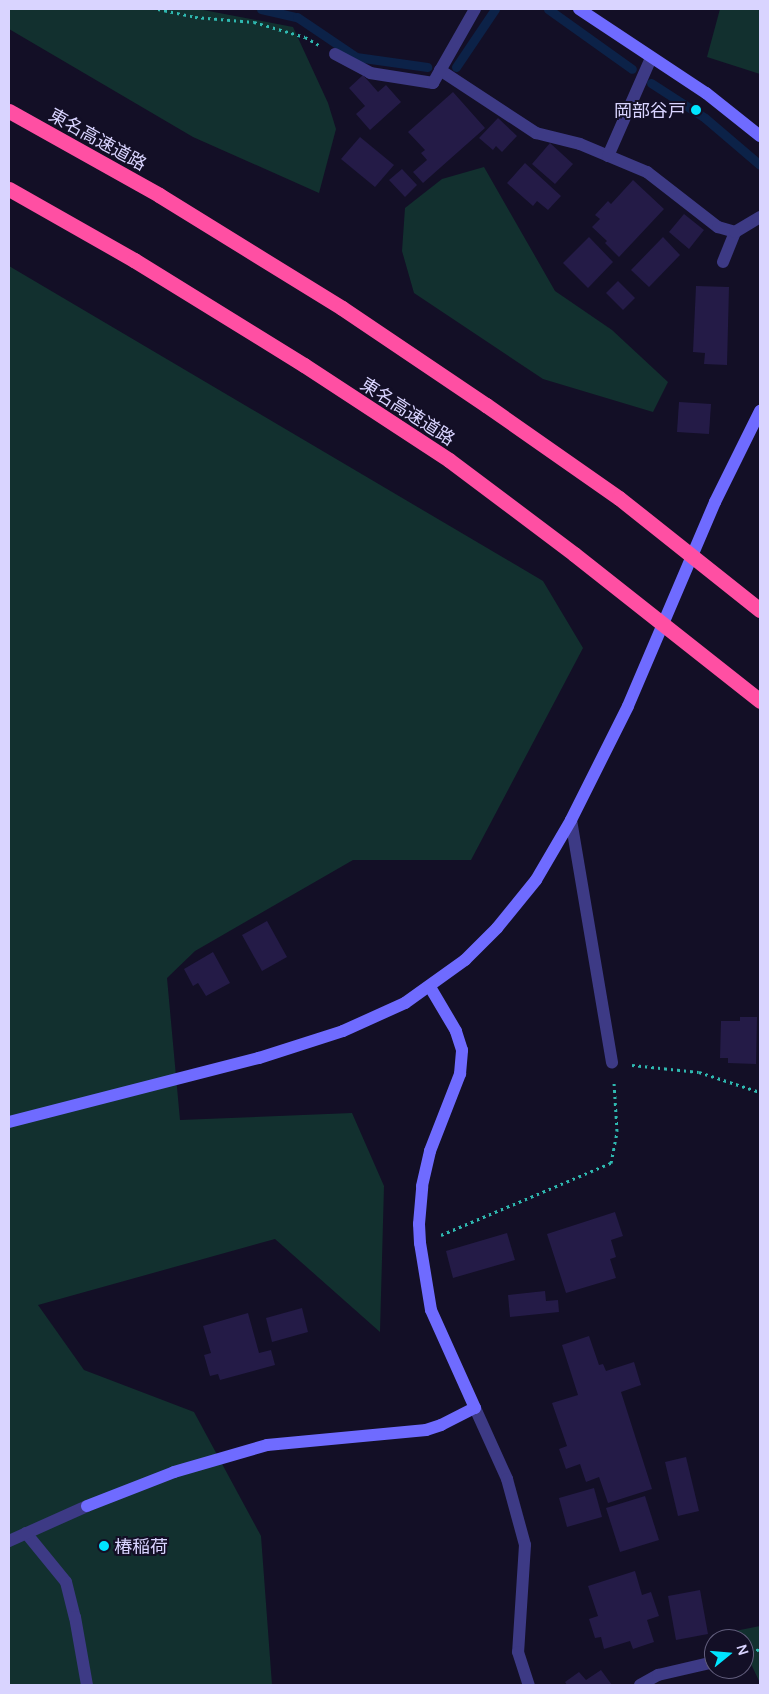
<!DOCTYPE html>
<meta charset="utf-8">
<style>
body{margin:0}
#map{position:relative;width:769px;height:1694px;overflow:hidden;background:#130f26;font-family:Manrope,"Noto Sans JP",sans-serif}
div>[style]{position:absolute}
.green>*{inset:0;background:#12302f}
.stream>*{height:9px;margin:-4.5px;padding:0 4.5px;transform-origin:4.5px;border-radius:4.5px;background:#0c2248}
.building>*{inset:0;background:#241b47}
.path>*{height:3px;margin-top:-1.5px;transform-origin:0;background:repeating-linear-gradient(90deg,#2fb8b0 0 2.5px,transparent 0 6.5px)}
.lane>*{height:12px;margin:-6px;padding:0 6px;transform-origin:6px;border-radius:6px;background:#3d3a85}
.street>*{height:12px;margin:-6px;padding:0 6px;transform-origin:6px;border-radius:6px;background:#3d3a85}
.secondary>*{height:12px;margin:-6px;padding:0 6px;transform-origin:6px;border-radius:6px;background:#6f6bff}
.highway>*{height:15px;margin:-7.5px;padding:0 7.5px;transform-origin:7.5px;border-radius:7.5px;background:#ff4fa3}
.highway-bridge>*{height:15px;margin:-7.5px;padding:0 7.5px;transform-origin:7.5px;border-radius:7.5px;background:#ff4fa3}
.dots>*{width:14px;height:14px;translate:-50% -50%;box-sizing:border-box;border:2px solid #130f26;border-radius:50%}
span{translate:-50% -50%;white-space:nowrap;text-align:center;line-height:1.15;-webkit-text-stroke:4px #130f26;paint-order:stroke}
.poi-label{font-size:18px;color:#d9d4ff}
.right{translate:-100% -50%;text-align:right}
.left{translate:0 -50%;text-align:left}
.street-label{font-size:18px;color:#d9d4ff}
.frame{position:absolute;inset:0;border:10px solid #d9d4ff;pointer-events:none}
.north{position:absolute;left:704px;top:1629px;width:50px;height:50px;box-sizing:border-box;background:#130f26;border:1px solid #625e7d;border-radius:50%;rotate:73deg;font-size:14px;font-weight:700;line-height:20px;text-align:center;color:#d9d4ff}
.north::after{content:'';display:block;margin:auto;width:18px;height:22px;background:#00e5ff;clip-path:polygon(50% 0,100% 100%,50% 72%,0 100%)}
</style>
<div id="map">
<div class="green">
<div style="clip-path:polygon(9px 9px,198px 9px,293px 27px,328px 103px,336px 129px,319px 193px,193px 137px,9px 29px)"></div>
<div style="clip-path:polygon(720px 9px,760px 9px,760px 74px,707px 57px)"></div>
<div style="clip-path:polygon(484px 167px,555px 291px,612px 330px,668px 382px,653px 412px,543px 379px,414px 293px,402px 251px,405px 208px,442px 179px)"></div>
<div style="clip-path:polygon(9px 266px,543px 581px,583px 648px,471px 860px,353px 860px,195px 951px,167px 978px,180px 1120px,352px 1113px,384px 1186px,380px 1332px,275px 1239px,38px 1305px,84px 1370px,194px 1412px,261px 1536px,272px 1685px,9px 1685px)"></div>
<div style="clip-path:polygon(760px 1626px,760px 1683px,744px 1649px,744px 1639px,739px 1639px,735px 1631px)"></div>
</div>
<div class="stream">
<div style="left:261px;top:9px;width:37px;rotate:13deg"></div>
<div style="left:297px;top:17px;width:71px;rotate:34.1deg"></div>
<div style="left:356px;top:57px;width:72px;rotate:8deg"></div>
<div style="left:548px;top:9px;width:103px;rotate:35.5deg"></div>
<div style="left:456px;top:67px;width:70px;rotate:-56.1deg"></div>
<div style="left:651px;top:83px;width:64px;rotate:32.9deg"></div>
<div style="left:705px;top:118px;width:72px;rotate:40.5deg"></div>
</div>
<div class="building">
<div style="clip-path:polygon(363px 75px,378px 92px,386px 85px,401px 102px,370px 130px,356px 114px,365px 106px,349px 88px)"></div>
<div style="clip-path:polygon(453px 92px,485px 128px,423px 183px,413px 172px,427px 160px,421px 153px,425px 150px,408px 132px)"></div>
<div style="clip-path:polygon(498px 118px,517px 136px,502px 152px,496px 146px,493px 150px,479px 138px)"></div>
<div style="clip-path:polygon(360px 137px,394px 165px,375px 187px,341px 159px)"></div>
<div style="clip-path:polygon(550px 143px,573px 164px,555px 184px,532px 164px)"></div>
<div style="clip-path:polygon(525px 163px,561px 196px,548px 210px,537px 201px,533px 206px,507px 183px)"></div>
<div style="clip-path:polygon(402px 169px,417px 185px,405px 197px,389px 180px)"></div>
<div style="clip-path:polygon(633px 180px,664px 209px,619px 257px,605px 243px,607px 241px,592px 227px,600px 219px,595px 215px,608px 201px,611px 204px)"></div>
<div style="clip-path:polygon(684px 214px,704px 230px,689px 249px,669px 232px)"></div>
<div style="clip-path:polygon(589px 237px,613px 262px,588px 288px,563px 263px)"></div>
<div style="clip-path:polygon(663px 237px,680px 255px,649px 287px,631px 270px)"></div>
<div style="clip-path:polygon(618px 281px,635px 298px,623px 310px,606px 293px)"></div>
<div style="clip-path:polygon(696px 286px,729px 287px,727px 365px,704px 364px,705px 353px,693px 352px)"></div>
<div style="clip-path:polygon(679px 402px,711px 404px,709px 434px,677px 432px)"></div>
<div style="clip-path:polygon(267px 921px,287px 957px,262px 971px,242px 935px)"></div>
<div style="clip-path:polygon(213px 952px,230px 983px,206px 996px,198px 983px,193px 986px,184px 969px)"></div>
<div style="clip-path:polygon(740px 1017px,757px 1017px,756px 1064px,728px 1063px,728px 1058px,720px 1058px,721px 1021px,740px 1021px)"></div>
<div style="clip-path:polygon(615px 1212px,623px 1236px,611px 1240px,616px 1257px,610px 1259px,616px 1278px,566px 1293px,547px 1234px)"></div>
<div style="clip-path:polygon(507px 1233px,515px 1260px,453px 1278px,446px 1251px)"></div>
<div style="clip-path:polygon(545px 1291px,546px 1301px,558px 1300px,559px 1312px,510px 1317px,508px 1295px)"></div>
<div style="clip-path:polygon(302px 1308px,308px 1332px,272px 1342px,266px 1318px)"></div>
<div style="clip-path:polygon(248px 1313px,259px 1353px,271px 1350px,275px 1365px,220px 1380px,218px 1374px,210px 1376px,204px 1355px,211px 1353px,203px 1326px)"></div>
<div style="clip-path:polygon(589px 1336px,599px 1365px,603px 1364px,606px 1371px,634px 1362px,641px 1385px,621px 1392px,652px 1489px,608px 1503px,599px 1477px,586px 1482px,580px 1464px,566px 1469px,559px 1449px,567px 1446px,552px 1403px,578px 1395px,562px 1345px)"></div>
<div style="clip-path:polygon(686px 1457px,699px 1511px,678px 1516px,665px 1462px)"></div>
<div style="clip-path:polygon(594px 1488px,602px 1517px,567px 1527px,559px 1498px)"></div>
<div style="clip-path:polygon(645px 1496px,659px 1540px,620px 1552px,606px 1508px)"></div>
<div style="clip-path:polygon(635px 1571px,642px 1595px,651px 1592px,659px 1616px,647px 1620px,654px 1642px,633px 1649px,630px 1641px,604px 1649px,601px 1637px,595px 1638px,589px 1619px,598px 1616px,588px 1586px)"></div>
<div style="clip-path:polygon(700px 1590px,708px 1634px,676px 1640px,668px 1596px)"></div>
<div style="clip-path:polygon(601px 1670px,612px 1685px,567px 1685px,565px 1682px,579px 1672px,586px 1680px)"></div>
</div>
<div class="path">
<div style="left:158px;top:9px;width:38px;rotate:12deg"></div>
<div style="left:195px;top:17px;width:59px;rotate:4.8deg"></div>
<div style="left:254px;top:22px;width:53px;rotate:16.4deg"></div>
<div style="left:305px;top:37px;width:16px;rotate:30deg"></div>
<div style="left:632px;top:1065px;width:67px;rotate:6deg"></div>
<div style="left:699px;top:1072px;width:64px;rotate:18.2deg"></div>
<div style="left:441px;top:1235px;width:185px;rotate:-23deg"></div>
<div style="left:611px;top:1163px;width:33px;rotate:-79deg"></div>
<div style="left:617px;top:1131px;width:49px;rotate:-93.5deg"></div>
<div style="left:744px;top:1654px;width:17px;rotate:-17deg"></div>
</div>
<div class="lane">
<div style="left:335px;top:54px;width:40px;rotate:28deg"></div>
<div style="left:370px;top:73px;width:64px;rotate:9deg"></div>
<div style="left:723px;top:262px;width:32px;rotate:-68deg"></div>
<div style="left:640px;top:1685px;width:21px;rotate:-29deg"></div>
<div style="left:658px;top:1675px;width:57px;rotate:-13.1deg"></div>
</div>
<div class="street">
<div style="left:440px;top:70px;width:115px;rotate:33.3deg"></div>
<div style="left:536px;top:133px;width:45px;rotate:14deg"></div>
<div style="left:580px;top:144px;width:73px;rotate:22.7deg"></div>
<div style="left:647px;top:172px;width:90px;rotate:37.8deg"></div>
<div style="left:718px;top:227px;width:18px;rotate:16deg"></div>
<div style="left:735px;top:232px;width:29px;rotate:-31deg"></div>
<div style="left:433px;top:83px;width:85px;rotate:-60.4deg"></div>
<div style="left:608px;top:156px;width:107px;rotate:-66.3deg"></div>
<div style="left:571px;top:820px;width:246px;rotate:80.4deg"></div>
<div style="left:475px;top:1408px;width:78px;rotate:65.7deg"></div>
<div style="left:507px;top:1479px;width:68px;rotate:74.7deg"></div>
<div style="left:525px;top:1545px;width:107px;rotate:93.7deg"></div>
<div style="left:518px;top:1652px;width:35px;rotate:72deg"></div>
<div style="left:26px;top:1533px;width:63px;rotate:50.8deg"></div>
<div style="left:66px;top:1582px;width:36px;rotate:76deg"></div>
<div style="left:75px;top:1617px;width:69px;rotate:80deg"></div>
<div style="left:9px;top:1541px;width:85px;rotate:-24.2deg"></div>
</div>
<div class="secondary">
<div style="left:579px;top:9px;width:152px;rotate:33.5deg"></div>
<div style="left:706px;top:93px;width:69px;rotate:38.5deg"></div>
<div style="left:9px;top:1122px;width:258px;rotate:-14.4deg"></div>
<div style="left:259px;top:1058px;width:88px;rotate:-17.8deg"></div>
<div style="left:343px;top:1031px;width:68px;rotate:-24.3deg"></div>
<div style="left:405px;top:1003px;width:74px;rotate:-35.6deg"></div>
<div style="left:465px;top:960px;width:45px;rotate:-45deg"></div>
<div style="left:497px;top:928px;width:62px;rotate:-50.9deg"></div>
<div style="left:536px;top:880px;width:69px;rotate:-59.7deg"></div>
<div style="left:571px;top:820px;width:127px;rotate:-63.4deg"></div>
<div style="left:628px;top:706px;width:222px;rotate:-66.9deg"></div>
<div style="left:715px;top:502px;width:102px;rotate:-63.7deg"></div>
<div style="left:87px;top:1506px;width:93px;rotate:-21.3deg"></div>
<div style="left:174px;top:1472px;width:97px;rotate:-16.2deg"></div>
<div style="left:267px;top:1445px;width:160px;rotate:-5.4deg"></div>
<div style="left:426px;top:1430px;width:16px;rotate:-18deg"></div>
<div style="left:441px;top:1425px;width:38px;rotate:-27deg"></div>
<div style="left:475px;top:1408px;width:107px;rotate:-114.2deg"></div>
<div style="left:431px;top:1310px;width:68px;rotate:-99.3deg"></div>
<div style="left:420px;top:1243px;width:19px;rotate:-93deg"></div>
<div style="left:419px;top:1224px;width:38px;rotate:-85deg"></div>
<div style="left:422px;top:1186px;width:36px;rotate:-77deg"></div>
<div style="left:430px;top:1151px;width:83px;rotate:-68.7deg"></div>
<div style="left:460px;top:1074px;width:24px;rotate:-85deg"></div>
<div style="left:462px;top:1050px;width:20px;rotate:-108deg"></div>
<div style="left:456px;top:1031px;width:51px;rotate:-120.6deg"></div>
</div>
<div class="highway">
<div style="left:9px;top:111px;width:172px;rotate:29.2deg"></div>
<div style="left:159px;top:195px;width:215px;rotate:31.7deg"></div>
<div style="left:342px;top:308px;width:174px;rotate:34deg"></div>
<div style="left:486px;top:405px;width:162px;rotate:35deg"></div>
<div style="left:9px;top:189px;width:144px;rotate:29.6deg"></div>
<div style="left:134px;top:260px;width:200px;rotate:31.7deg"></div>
<div style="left:304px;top:365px;width:173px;rotate:33.2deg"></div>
<div style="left:449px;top:460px;width:156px;rotate:36.9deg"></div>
</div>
<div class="highway-bridge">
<div style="left:619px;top:498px;width:180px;rotate:38.5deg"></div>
<div style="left:574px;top:554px;width:237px;rotate:38.3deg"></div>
</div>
<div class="dots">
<div style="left:696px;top:110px;background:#00e5ff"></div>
<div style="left:104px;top:1546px;background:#00e5ff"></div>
</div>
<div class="poi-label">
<span class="right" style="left:686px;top:110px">岡部谷戸</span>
<span class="left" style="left:114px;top:1546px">椿稲荷</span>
</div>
<div class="street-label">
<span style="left:98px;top:139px;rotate:29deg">東名高速道路</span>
<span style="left:408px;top:411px;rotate:33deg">東名高速道路</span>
</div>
<div class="frame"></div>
<div class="north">N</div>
</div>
